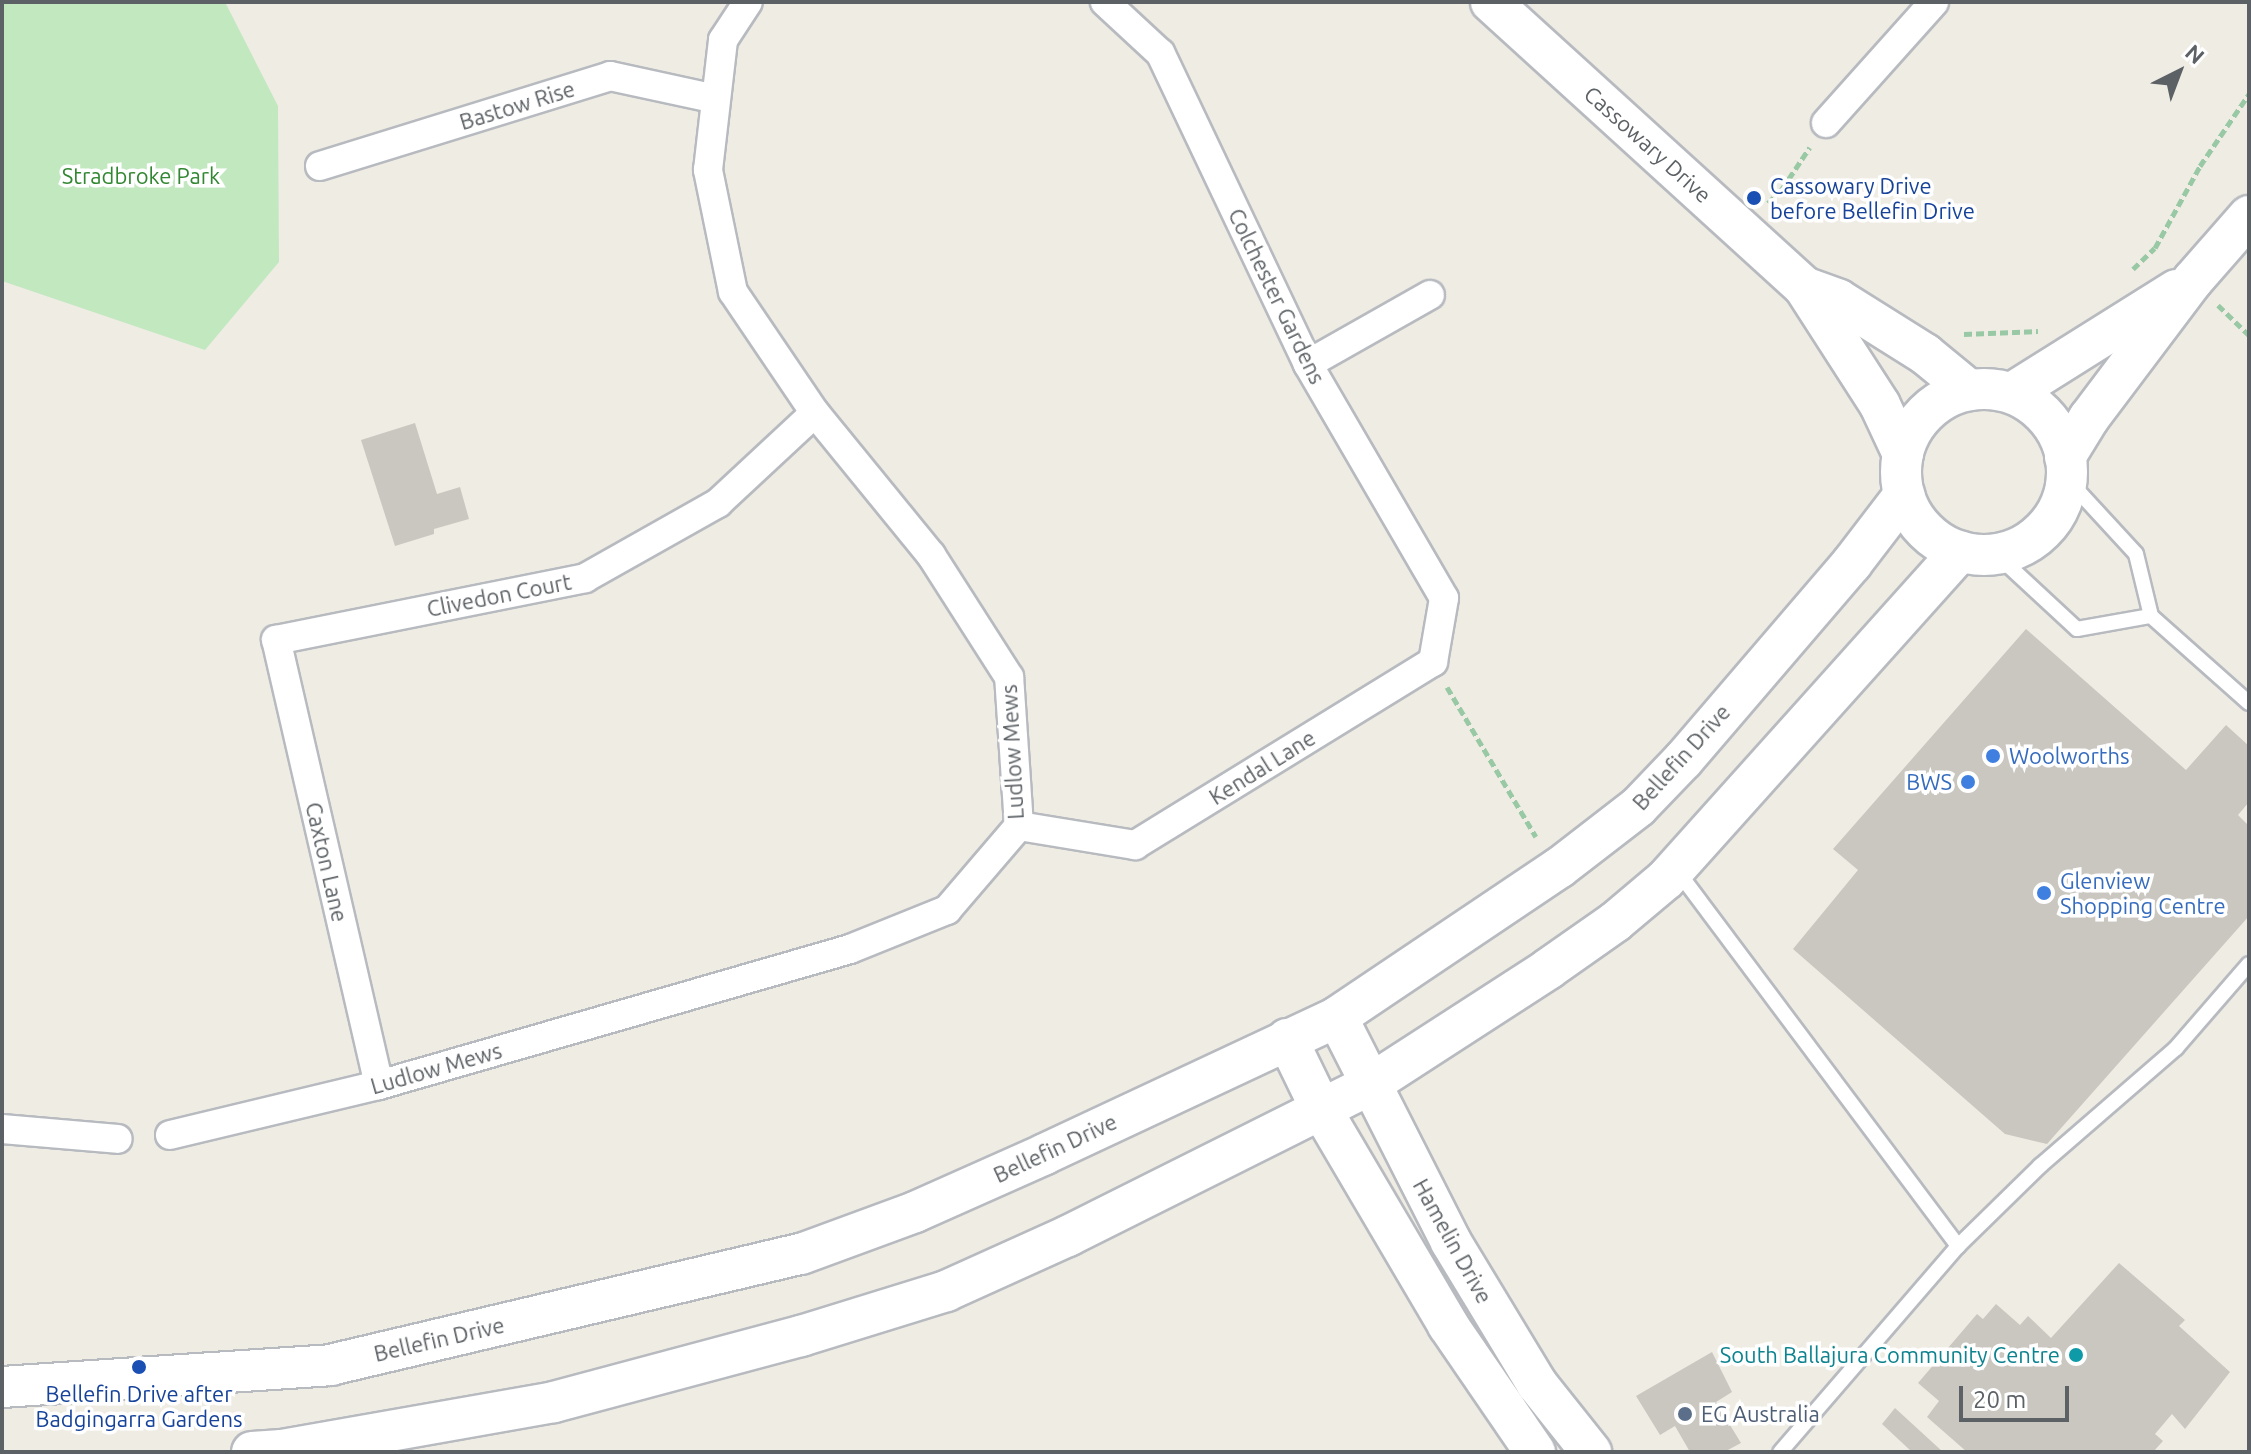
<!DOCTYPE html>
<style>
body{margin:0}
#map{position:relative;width:2251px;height:1454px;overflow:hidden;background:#efece4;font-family:Ubuntu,sans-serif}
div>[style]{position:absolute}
.green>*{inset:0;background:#c2e8c0}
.building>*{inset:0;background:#cac7c1}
.path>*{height:5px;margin-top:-2.5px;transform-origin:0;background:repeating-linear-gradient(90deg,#98c9a4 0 8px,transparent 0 12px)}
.roads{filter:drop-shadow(2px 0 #b7babf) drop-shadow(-2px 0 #b7babf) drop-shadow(0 2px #b7babf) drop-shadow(0 -2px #b7babf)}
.lane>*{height:14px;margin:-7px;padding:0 7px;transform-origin:7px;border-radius:7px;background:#fff}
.street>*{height:28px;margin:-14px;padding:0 14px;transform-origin:14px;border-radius:14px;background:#fff}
.secondary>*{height:40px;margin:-20px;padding:0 20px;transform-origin:20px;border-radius:20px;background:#fff}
.secondary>.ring{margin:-20px;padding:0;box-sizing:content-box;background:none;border:40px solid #fff;border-radius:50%}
.dots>*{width:22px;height:22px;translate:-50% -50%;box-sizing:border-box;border:4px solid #fff;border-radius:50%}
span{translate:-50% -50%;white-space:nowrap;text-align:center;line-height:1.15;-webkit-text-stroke:7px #fff;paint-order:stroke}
.street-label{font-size:22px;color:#5c6165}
.park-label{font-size:22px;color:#328732}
.transit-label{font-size:22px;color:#164399}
.left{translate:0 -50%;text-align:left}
.shop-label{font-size:22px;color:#366cbe}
.right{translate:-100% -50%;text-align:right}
.culture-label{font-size:22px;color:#0d838f}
.service-label{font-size:22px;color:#4e5e75}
.frame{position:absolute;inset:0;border:4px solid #5c6165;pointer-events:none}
.north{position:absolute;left:2139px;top:32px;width:80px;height:80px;-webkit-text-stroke:6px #fff;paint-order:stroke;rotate:42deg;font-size:22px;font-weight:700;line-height:32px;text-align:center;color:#5c6165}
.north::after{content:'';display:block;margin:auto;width:28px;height:36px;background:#5c6165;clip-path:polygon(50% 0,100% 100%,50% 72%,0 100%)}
.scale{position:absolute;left:1959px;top:1386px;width:110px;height:36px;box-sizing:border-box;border:4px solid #5c6165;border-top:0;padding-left:10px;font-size:24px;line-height:28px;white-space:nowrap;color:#5c6165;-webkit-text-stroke:6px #fff;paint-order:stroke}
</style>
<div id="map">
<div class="green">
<div style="clip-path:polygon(2px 2px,225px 2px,278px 106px,279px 262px,205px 350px,2px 281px)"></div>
</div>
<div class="building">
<div style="clip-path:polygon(415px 423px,437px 494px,460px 487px,469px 519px,434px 529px,434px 534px,395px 546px,361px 440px)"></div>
<div style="clip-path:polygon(2026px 629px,2186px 770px,2226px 725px,2249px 746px,2249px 802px,2238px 815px,2249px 826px,2249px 916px,2047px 1144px,2005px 1134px,1793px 949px,1858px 870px,1833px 849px)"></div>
<div style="clip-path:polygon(2119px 1263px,2185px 1320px,2179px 1326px,2230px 1372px,2185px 1429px,2172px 1414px,2155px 1434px,2163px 1441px,2153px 1452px,1967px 1452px,1927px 1417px,1939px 1401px,1918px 1383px,1977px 1314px,1983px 1319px,1996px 1304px,2020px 1325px,2028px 1316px,2051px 1338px)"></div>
<div style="clip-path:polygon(1712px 1352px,1732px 1392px,1716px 1402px,1741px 1443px,1724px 1452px,1690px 1452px,1675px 1426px,1660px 1435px,1636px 1396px)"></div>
<div style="clip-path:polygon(1895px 1408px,1943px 1452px,1912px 1452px,1882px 1424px)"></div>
</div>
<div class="path">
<div style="left:1768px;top:203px;width:20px;rotate:-45deg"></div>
<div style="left:1782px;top:189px;width:50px;rotate:-56.3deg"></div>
<div style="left:2133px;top:269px;width:30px;rotate:-44deg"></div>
<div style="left:2155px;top:248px;width:94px;rotate:-61.2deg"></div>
<div style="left:2200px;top:166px;width:87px;rotate:-55.8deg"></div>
<div style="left:2218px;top:305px;width:43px;rotate:44.1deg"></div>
<div style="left:1964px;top:334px;width:74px;rotate:-2.3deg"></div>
<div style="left:1447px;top:687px;width:174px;rotate:59.3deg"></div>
</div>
<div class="roads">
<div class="lane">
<div style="left:2068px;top:480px;width:100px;rotate:47.4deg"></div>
<div style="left:2136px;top:554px;width:64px;rotate:76.4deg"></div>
<div style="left:2151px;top:616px;width:131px;rotate:41.6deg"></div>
<div style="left:1997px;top:555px;width:109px;rotate:42.8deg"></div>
<div style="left:2077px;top:629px;width:75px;rotate:-10deg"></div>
<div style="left:1676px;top:869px;width:471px;rotate:53.2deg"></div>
<div style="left:1958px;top:1246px;width:272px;rotate:130.8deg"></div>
<div style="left:1958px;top:1246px;width:115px;rotate:-44.3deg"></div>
<div style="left:2040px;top:1166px;width:180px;rotate:-40.9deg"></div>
<div style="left:2176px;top:1048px;width:111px;rotate:-49deg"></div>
</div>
<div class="street">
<div style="left:1826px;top:123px;width:162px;rotate:-48.2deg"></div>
<div style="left:320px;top:166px;width:304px;rotate:-17.2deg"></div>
<div style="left:610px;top:76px;width:108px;rotate:12.2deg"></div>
<div style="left:1308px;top:364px;width:140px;rotate:-29.5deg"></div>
<div style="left:1019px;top:826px;width:118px;rotate:9.3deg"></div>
<div style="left:1135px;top:845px;width:350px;rotate:-31.6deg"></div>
<div style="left:1433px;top:662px;width:65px;rotate:-80.2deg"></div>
<div style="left:1444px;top:598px;width:271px;rotate:-120.2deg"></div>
<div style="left:1308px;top:364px;width:344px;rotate:-115.4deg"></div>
<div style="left:1160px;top:53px;width:75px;rotate:-137.2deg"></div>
<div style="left:379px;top:1085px;width:457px;rotate:-103deg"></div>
<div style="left:276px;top:640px;width:315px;rotate:-11.3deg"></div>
<div style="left:585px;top:578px;width:153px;rotate:-29.4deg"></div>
<div style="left:718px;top:503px;width:132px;rotate:-42.9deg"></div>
<div style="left:2px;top:1129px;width:116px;rotate:4.9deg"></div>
<div style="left:170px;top:1135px;width:215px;rotate:-13.5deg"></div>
<div style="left:379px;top:1085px;width:490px;rotate:-16.1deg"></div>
<div style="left:850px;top:949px;width:105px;rotate:-21.9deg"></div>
<div style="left:947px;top:910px;width:111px;rotate:-49.4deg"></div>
<div style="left:1019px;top:826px;width:149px;rotate:-93.8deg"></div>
<div style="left:1009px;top:677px;width:145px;rotate:-122.6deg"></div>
<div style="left:931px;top:555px;width:183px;rotate:-129.2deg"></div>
<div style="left:815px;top:413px;width:146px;rotate:-124.1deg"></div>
<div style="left:733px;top:292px;width:125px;rotate:-101.6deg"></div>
<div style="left:708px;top:170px;width:131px;rotate:-83.4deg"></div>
<div style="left:723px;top:40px;width:45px;rotate:-56.7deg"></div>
</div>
<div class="secondary">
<div style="left:1491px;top:2px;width:423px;rotate:42.3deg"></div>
<div style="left:1804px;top:287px;width:140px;rotate:57.2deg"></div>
<div style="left:1880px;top:405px;width:54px;rotate:64.9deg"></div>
<div style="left:1804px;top:287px;width:37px;rotate:20deg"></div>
<div style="left:1839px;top:300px;width:102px;rotate:32.1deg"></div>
<div style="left:1925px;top:354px;width:57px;rotate:39.3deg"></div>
<div class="ring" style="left:1901px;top:389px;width:126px;height:126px"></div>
<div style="left:2012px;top:393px;width:194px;rotate:-32.1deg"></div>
<div style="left:2065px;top:457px;width:46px;rotate:-58.4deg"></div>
<div style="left:2089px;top:418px;width:173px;rotate:-53deg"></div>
<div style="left:2193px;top:280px;width:85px;rotate:-48.8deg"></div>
<div style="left:1337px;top:1017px;width:252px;rotate:63.1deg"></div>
<div style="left:1451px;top:1242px;width:166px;rotate:58.8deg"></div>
<div style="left:1537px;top:1384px;width:87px;rotate:51.5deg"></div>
<div style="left:1287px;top:1039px;width:78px;rotate:64.1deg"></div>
<div style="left:1321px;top:1109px;width:251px;rotate:59.5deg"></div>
<div style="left:1448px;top:1325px;width:154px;rotate:55.6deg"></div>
<div style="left:2px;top:1387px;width:329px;rotate:-3.8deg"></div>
<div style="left:330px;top:1365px;width:484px;rotate:-13.3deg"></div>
<div style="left:801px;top:1254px;width:121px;rotate:-20.2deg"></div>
<div style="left:915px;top:1212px;width:142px;rotate:-24deg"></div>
<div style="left:1045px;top:1154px;width:323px;rotate:-25.1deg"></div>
<div style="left:1337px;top:1017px;width:267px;rotate:-33.9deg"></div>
<div style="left:1559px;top:868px;width:100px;rotate:-37.7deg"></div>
<div style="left:1638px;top:807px;width:66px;rotate:-46.2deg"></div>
<div style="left:1684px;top:759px;width:258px;rotate:-49.4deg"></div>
<div style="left:1852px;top:563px;width:86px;rotate:-52.6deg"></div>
<div style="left:252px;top:1452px;width:30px;rotate:-4deg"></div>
<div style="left:282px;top:1450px;width:276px;rotate:-10deg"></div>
<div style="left:554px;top:1402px;width:256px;rotate:-15deg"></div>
<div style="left:801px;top:1336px;width:152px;rotate:-17.2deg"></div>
<div style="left:946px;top:1291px;width:134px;rotate:-24.3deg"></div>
<div style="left:1068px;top:1236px;width:337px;rotate:-26.6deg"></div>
<div style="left:1369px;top:1085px;width:213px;rotate:-32.9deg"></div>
<div style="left:1548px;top:969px;width:82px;rotate:-35deg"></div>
<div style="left:1615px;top:922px;width:67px;rotate:-40.1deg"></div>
<div style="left:1666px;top:879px;width:440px;rotate:-48.1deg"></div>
</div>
</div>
<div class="dots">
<div style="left:1754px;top:198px;background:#1a4fb4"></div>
<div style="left:1993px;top:756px;background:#3f7fe0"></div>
<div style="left:1968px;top:782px;background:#3f7fe0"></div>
<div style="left:2044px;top:893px;background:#3f7fe0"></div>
<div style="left:2076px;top:1355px;background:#0f9aa8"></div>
<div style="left:139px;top:1367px;background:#1a4fb4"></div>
<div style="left:1685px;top:1414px;background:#5c6f8a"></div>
</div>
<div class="street-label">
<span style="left:517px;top:105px;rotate:-17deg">Bastow Rise</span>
<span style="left:1648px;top:144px;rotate:42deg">Cassowary Drive</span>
<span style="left:1277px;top:296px;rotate:64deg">Colchester Gardens</span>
<span style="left:499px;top:595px;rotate:-11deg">Clivedon Court</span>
<span style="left:1012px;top:752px;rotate:-93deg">Ludlow Mews</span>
<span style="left:1681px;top:757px;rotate:-48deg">Bellefin Drive</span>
<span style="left:1262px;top:767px;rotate:-32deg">Kendal Lane</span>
<span style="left:327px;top:862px;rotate:77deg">Caxton Lane</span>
<span style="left:436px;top:1068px;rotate:-16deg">Ludlow Mews</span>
<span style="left:1055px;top:1148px;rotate:-25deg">Bellefin Drive</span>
<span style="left:1453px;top:1241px;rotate:61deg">Hamelin Drive</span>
<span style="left:439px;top:1339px;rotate:-13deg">Bellefin Drive</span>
</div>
<div class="park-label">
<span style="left:141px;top:176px">Stradbroke Park</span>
</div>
<div class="transit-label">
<span class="left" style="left:1770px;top:198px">Cassowary Drive<br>before Bellefin Drive</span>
<span style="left:139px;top:1406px">Bellefin Drive after<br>Badgingarra Gardens</span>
</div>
<div class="shop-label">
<span class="left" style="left:2009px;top:756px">Woolworths</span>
<span class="right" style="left:1952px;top:782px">BWS</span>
<span class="left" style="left:2060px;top:893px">Glenview<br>Shopping Centre</span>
</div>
<div class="culture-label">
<span class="right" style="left:2060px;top:1355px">South Ballajura Community Centre</span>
</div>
<div class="service-label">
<span class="left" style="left:1701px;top:1414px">EG Australia</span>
</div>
<div class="frame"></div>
<div class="north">N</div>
<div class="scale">20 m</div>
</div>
